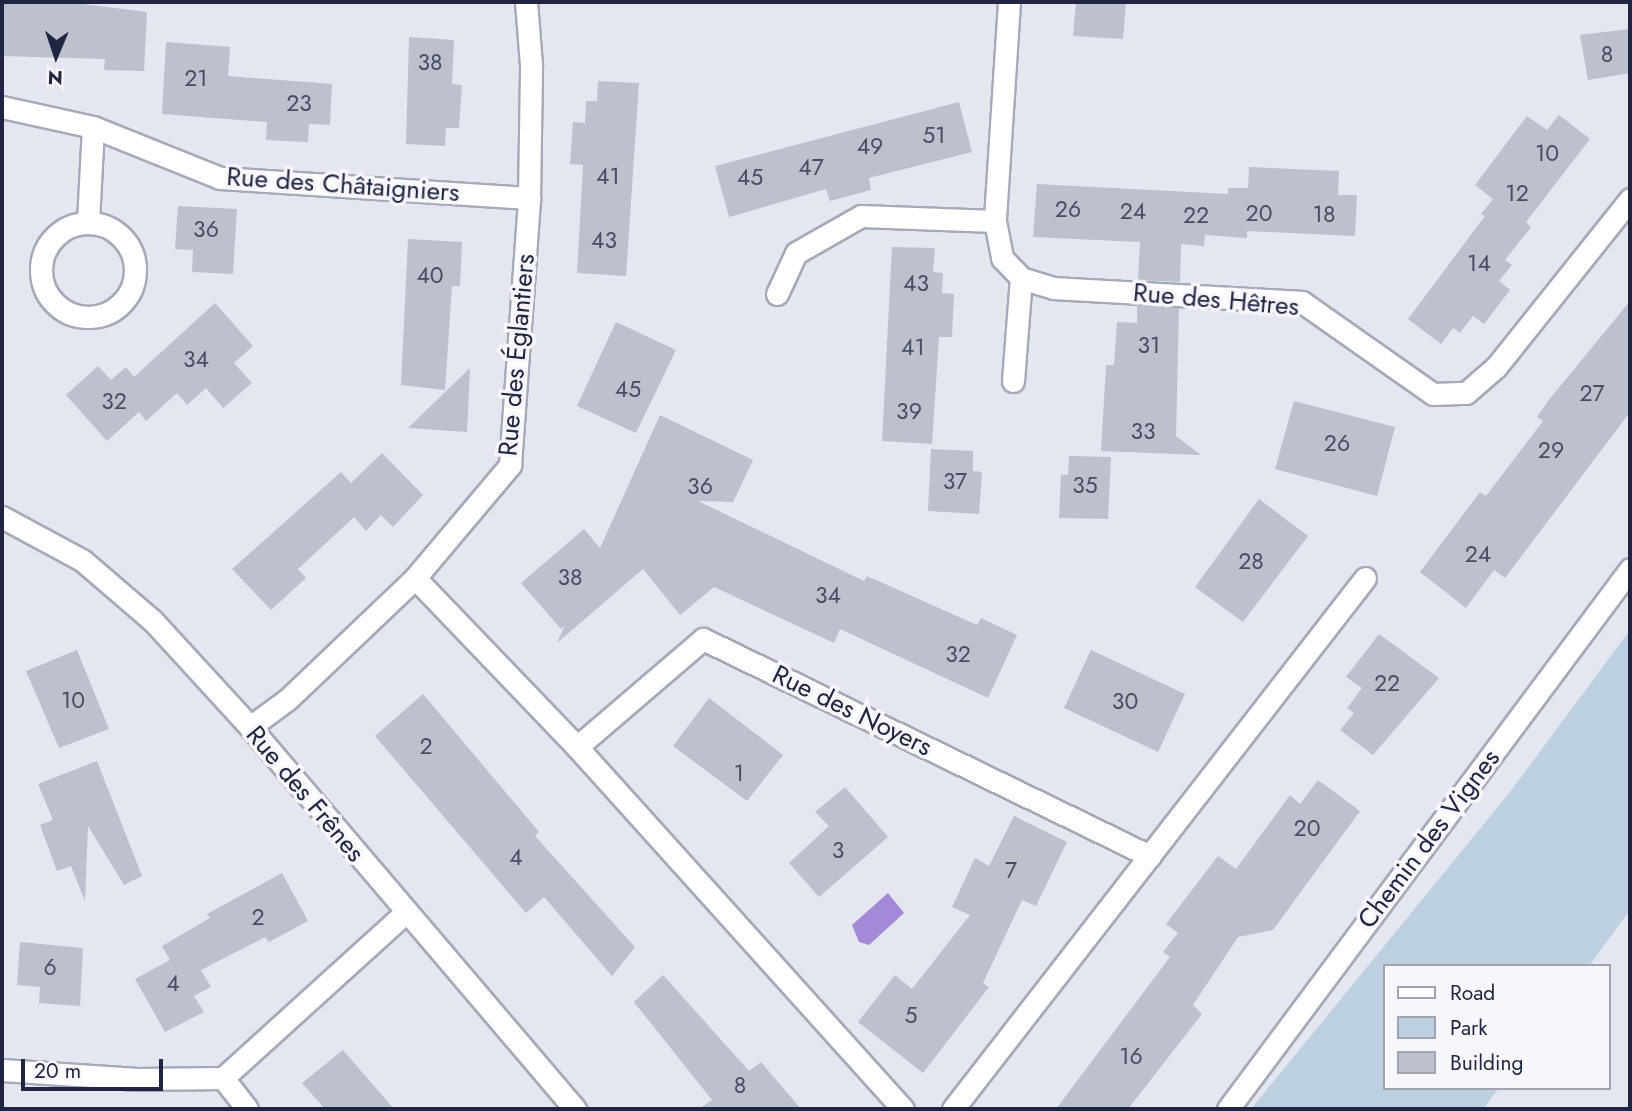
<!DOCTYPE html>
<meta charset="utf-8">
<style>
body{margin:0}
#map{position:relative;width:1632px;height:1111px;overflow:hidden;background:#e4e7ef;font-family:Jost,sans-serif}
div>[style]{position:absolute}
.green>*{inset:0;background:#bcd0e1}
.water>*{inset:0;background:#a389d7}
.building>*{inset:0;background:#bdc0cd}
.roads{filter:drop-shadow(2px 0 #a6a9b8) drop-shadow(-2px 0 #a6a9b8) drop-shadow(0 2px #a6a9b8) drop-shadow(0 -2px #a6a9b8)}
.minor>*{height:21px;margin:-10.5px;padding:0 10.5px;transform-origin:10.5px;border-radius:10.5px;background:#fff}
.minor>.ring{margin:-10.5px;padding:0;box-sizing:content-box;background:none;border:21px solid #fff;border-radius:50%}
span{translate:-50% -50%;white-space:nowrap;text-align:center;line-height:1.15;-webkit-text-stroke:7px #f6f7fb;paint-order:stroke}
.number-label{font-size:23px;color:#494c65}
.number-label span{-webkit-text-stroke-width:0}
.street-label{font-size:26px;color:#222542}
.frame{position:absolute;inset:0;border:4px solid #222542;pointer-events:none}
.legend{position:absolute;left:1383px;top:964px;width:228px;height:126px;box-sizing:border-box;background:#f6f7fb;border:2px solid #a1a3b1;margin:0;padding:9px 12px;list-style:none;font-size:21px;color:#222542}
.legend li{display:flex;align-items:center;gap:14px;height:35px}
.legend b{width:35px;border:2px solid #a1a3b1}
.north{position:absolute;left:21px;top:21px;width:70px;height:70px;-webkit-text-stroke:5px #f6f7fb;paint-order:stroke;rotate:182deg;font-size:19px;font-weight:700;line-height:28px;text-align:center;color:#222542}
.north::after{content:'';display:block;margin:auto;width:24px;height:32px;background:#222542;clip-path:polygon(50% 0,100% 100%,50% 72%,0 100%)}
.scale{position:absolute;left:21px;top:1059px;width:142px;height:32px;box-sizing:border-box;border:4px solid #222542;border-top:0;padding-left:9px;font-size:21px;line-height:24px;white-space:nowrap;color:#222542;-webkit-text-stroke:5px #f6f7fb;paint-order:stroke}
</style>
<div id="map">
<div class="green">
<div style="clip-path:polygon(1630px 630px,1630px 910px,1589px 966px,1385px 966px,1385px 1088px,1499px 1088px,1483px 1109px,1251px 1109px,1510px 792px)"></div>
</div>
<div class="water">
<div style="clip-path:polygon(888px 893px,904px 913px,869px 945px,859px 942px,852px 925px)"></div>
</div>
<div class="building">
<div style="clip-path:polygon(2px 2px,67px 2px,147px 12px,144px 71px,104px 70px,105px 59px,2px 56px)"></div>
<div style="clip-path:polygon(1076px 2px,1126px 2px,1123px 39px,1073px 36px)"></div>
<div style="clip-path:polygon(1630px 29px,1630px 73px,1588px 80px,1580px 35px)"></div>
<div style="clip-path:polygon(409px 37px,454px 40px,452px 84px,462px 85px,459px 128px,446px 128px,445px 146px,406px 144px)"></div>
<div style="clip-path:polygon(166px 42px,230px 47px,228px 76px,332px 84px,330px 125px,309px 124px,308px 142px,266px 140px,267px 122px,162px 114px)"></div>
<div style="clip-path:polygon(598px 81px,639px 83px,626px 276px,577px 273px,583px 165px,570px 164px,573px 122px,585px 123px,586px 101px,597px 101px)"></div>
<div style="clip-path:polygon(959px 102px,972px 152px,869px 178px,871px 190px,830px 201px,826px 189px,729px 217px,715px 166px)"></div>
<div style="clip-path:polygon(1559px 115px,1590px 139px,1526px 222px,1531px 227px,1505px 260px,1512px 265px,1499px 281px,1510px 290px,1484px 324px,1473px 316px,1460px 333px,1453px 328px,1441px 344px,1408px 319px,1485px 216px,1481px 214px,1493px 199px,1475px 185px,1527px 116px,1547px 130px)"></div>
<div style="clip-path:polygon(1249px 167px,1339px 171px,1338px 195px,1357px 195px,1355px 236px,1247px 231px,1247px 238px,1205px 235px,1204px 246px,1181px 244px,1180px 282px,1138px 280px,1140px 242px,1033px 237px,1037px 184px,1228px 194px,1228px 188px,1248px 188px)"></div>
<div style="clip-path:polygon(178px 206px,237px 209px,233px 274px,192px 272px,193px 250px,175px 249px)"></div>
<div style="clip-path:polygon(408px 239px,462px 242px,460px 286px,452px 286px,445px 390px,401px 385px)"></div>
<div style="clip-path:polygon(892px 247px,935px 248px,933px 272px,943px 273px,942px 293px,954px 294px,952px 337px,939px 337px,932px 444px,882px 441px)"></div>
<div style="clip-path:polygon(1630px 301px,1630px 412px,1505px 578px,1494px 570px,1466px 608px,1420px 572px,1480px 492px,1486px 496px,1543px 421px,1537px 417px,1548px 401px)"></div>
<div style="clip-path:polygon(215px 303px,253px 346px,234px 363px,252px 383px,223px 408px,206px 388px,187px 405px,177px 393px,146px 421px,139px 412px,107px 441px,66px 395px,98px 366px,111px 380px,126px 367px,134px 377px)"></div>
<div style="clip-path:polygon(1137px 306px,1179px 308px,1176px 436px,1201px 455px,1101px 451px,1106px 365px,1114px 365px,1117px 322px,1137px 323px)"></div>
<div style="clip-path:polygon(616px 322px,676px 350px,636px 433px,577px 406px)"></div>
<div style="clip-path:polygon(470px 368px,467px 432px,408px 428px)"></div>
<div style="clip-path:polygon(1294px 401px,1395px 427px,1377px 496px,1275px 469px)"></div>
<div style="clip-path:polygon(660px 415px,753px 460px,733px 502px,698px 501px,864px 581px,867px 576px,977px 625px,981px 618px,1017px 635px,988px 698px,840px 629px,834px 643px,714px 587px,680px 615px,643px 569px,557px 643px,565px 625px,561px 629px,521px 583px,584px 529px,600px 548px)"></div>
<div style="clip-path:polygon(931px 449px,973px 451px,973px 471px,982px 472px,979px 514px,928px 511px)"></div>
<div style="clip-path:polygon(382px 453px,423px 495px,393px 527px,381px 515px,366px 531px,354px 517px,298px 569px,306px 578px,271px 610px,232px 569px,341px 472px,351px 483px)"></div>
<div style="clip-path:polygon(1069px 456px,1111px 457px,1108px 519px,1059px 518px,1061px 475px,1068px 475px)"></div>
<div style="clip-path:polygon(1259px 499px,1308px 536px,1243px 622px,1195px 587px)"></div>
<div style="clip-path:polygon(1379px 634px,1439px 678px,1373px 755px,1340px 730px,1354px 713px,1347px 708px,1362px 688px,1346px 677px)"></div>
<div style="clip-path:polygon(77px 650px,109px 729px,59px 748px,26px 671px)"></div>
<div style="clip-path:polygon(1091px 650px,1185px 694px,1158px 752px,1064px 708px)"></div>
<div style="clip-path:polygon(423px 694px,539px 832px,535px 836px,635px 947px,612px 976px,544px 897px,526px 913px,375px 736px)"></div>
<div style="clip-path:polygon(709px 698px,783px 755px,747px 801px,673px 746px)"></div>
<div style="clip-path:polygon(97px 761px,142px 876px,124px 885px,88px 826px,85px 901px,71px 866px,57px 871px,40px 825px,53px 820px,38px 784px)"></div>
<div style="clip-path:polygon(1318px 780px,1360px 811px,1273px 930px,1238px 937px,1193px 1005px,1202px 1014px,1128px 1109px,1056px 1109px,1170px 957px,1163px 952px,1178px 933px,1166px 924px,1218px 856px,1236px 869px,1290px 795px,1300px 804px)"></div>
<div style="clip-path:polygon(845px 787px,888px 837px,819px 897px,789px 863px,829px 826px,815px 812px)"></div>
<div style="clip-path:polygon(1014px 816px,1067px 842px,1036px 906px,1022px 900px,983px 983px,989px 987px,923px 1073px,858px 1022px,895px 975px,912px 989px,970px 915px,952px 907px,975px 858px,989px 866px)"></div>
<div style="clip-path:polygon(282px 873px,308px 921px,269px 942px,265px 937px,201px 970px,211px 987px,194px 996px,204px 1012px,165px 1032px,135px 979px,170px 960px,162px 946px,210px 918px,207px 914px)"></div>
<div style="clip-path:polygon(20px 942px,83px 948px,80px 1006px,39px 1003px,40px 987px,17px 985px)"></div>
<div style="clip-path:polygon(663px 975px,749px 1071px,761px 1062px,801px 1109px,699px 1109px,712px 1100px,634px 1002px)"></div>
<div style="clip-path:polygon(343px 1050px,394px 1109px,325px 1109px,302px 1083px)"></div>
</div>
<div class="roads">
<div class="minor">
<div style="left:1009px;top:2px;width:219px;rotate:93.7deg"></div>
<div style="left:995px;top:221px;width:38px;rotate:79deg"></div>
<div style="left:1002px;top:258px;width:28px;rotate:46deg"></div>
<div style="left:1021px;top:278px;width:34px;rotate:17deg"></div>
<div style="left:1054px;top:288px;width:248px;rotate:3.2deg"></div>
<div style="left:1302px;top:302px;width:160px;rotate:35.1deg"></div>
<div style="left:1433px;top:394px;width:33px;rotate:-2deg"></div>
<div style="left:1466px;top:393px;width:40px;rotate:-41deg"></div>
<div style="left:1496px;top:367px;width:215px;rotate:-51.4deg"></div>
<div style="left:2px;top:107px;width:93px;rotate:12.4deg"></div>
<div style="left:93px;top:127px;width:137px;rotate:21.9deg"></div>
<div style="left:220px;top:178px;width:310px;rotate:3.7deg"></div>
<div style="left:88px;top:222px;width:95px;rotate:-87deg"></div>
<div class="ring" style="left:41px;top:223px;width:73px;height:73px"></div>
<div style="left:777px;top:294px;width:45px;rotate:-65.1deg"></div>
<div style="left:796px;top:253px;width:75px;rotate:-29.6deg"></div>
<div style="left:861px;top:216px;width:134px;rotate:2.1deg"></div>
<div style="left:1013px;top:381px;width:103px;rotate:-85.6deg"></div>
<div style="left:2px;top:517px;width:91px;rotate:28.3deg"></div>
<div style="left:82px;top:560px;width:94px;rotate:40.7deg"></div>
<div style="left:153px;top:621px;width:144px;rotate:47.5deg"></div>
<div style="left:250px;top:727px;width:502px;rotate:49.61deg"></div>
<div style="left:415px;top:578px;width:234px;rotate:46.2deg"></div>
<div style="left:577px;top:747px;width:487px;rotate:48deg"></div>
<div style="left:250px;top:727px;width:47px;rotate:-36.4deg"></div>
<div style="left:288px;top:699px;width:175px;rotate:-43.6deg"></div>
<div style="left:415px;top:578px;width:148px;rotate:-49.9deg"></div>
<div style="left:510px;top:465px;width:268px;rotate:-85.9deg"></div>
<div style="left:529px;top:198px;width:133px;rotate:-89.1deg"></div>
<div style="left:531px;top:65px;width:63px;rotate:-94.5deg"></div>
<div style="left:577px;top:747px;width:166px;rotate:-40.6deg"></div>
<div style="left:703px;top:639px;width:497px;rotate:25.9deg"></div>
<div style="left:2px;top:1070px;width:136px;rotate:3.8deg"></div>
<div style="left:138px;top:1079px;width:85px;rotate:-0.7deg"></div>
<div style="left:223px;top:1078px;width:246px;rotate:-42.2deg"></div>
<div style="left:223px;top:1078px;width:39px;rotate:52deg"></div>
<div style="left:953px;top:1109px;width:672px;rotate:-52.19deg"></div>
<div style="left:1228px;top:1109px;width:673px;rotate:-53.33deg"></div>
</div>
</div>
<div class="number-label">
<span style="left:1607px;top:54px">8</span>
<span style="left:430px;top:62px">38</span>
<span style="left:196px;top:78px">21</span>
<span style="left:299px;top:103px">23</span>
<span style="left:934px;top:135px">51</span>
<span style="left:870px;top:146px">49</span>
<span style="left:1547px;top:153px">10</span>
<span style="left:811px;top:167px">47</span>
<span style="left:608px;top:176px">41</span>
<span style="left:750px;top:177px">45</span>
<span style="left:1517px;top:193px">12</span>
<span style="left:1068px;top:209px">26</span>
<span style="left:1133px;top:211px">24</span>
<span style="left:1259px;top:213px">20</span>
<span style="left:1324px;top:214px">18</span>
<span style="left:1196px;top:215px">22</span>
<span style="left:206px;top:229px">36</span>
<span style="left:604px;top:240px">43</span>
<span style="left:1479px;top:263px">14</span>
<span style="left:430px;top:275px">40</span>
<span style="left:916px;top:283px">43</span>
<span style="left:1149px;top:345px">31</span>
<span style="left:913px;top:347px">41</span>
<span style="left:196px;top:359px">34</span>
<span style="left:628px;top:389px">45</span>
<span style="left:1592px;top:393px">27</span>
<span style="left:114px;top:401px">32</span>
<span style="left:909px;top:411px">39</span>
<span style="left:1143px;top:431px">33</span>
<span style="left:1337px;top:443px">26</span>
<span style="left:1551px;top:450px">29</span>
<span style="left:955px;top:481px">37</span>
<span style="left:1085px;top:485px">35</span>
<span style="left:700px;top:486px">36</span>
<span style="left:1478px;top:554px">24</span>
<span style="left:1251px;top:561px">28</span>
<span style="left:570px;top:577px">38</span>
<span style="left:828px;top:595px">34</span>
<span style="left:958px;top:654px">32</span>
<span style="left:1387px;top:683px">22</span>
<span style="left:73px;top:700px">10</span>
<span style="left:1125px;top:701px">30</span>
<span style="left:426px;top:746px">2</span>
<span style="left:739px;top:773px">1</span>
<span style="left:1307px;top:828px">20</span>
<span style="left:838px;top:850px">3</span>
<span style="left:516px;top:857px">4</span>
<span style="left:1011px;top:870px">7</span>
<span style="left:258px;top:917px">2</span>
<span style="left:50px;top:967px">6</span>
<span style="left:173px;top:983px">4</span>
<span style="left:911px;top:1015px">5</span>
<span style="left:1131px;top:1056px">16</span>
<span style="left:740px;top:1085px">8</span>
</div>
<div class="street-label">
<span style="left:343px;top:185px;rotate:4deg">Rue des Châtaigniers</span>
<span style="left:1216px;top:300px;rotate:5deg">Rue des Hêtres</span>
<span style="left:517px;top:355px;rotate:-85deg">Rue des Églantiers</span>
<span style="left:852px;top:711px;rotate:26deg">Rue des Noyers</span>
<span style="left:305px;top:794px;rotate:50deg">Rue des Frênes</span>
<span style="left:1429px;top:839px;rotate:-53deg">Chemin des Vignes</span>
</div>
<div class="frame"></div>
<ul class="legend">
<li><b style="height:9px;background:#fff"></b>Road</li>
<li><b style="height:19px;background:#bcd0e1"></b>Park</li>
<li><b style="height:19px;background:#bdc0cd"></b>Building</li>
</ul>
<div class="north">N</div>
<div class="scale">20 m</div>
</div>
